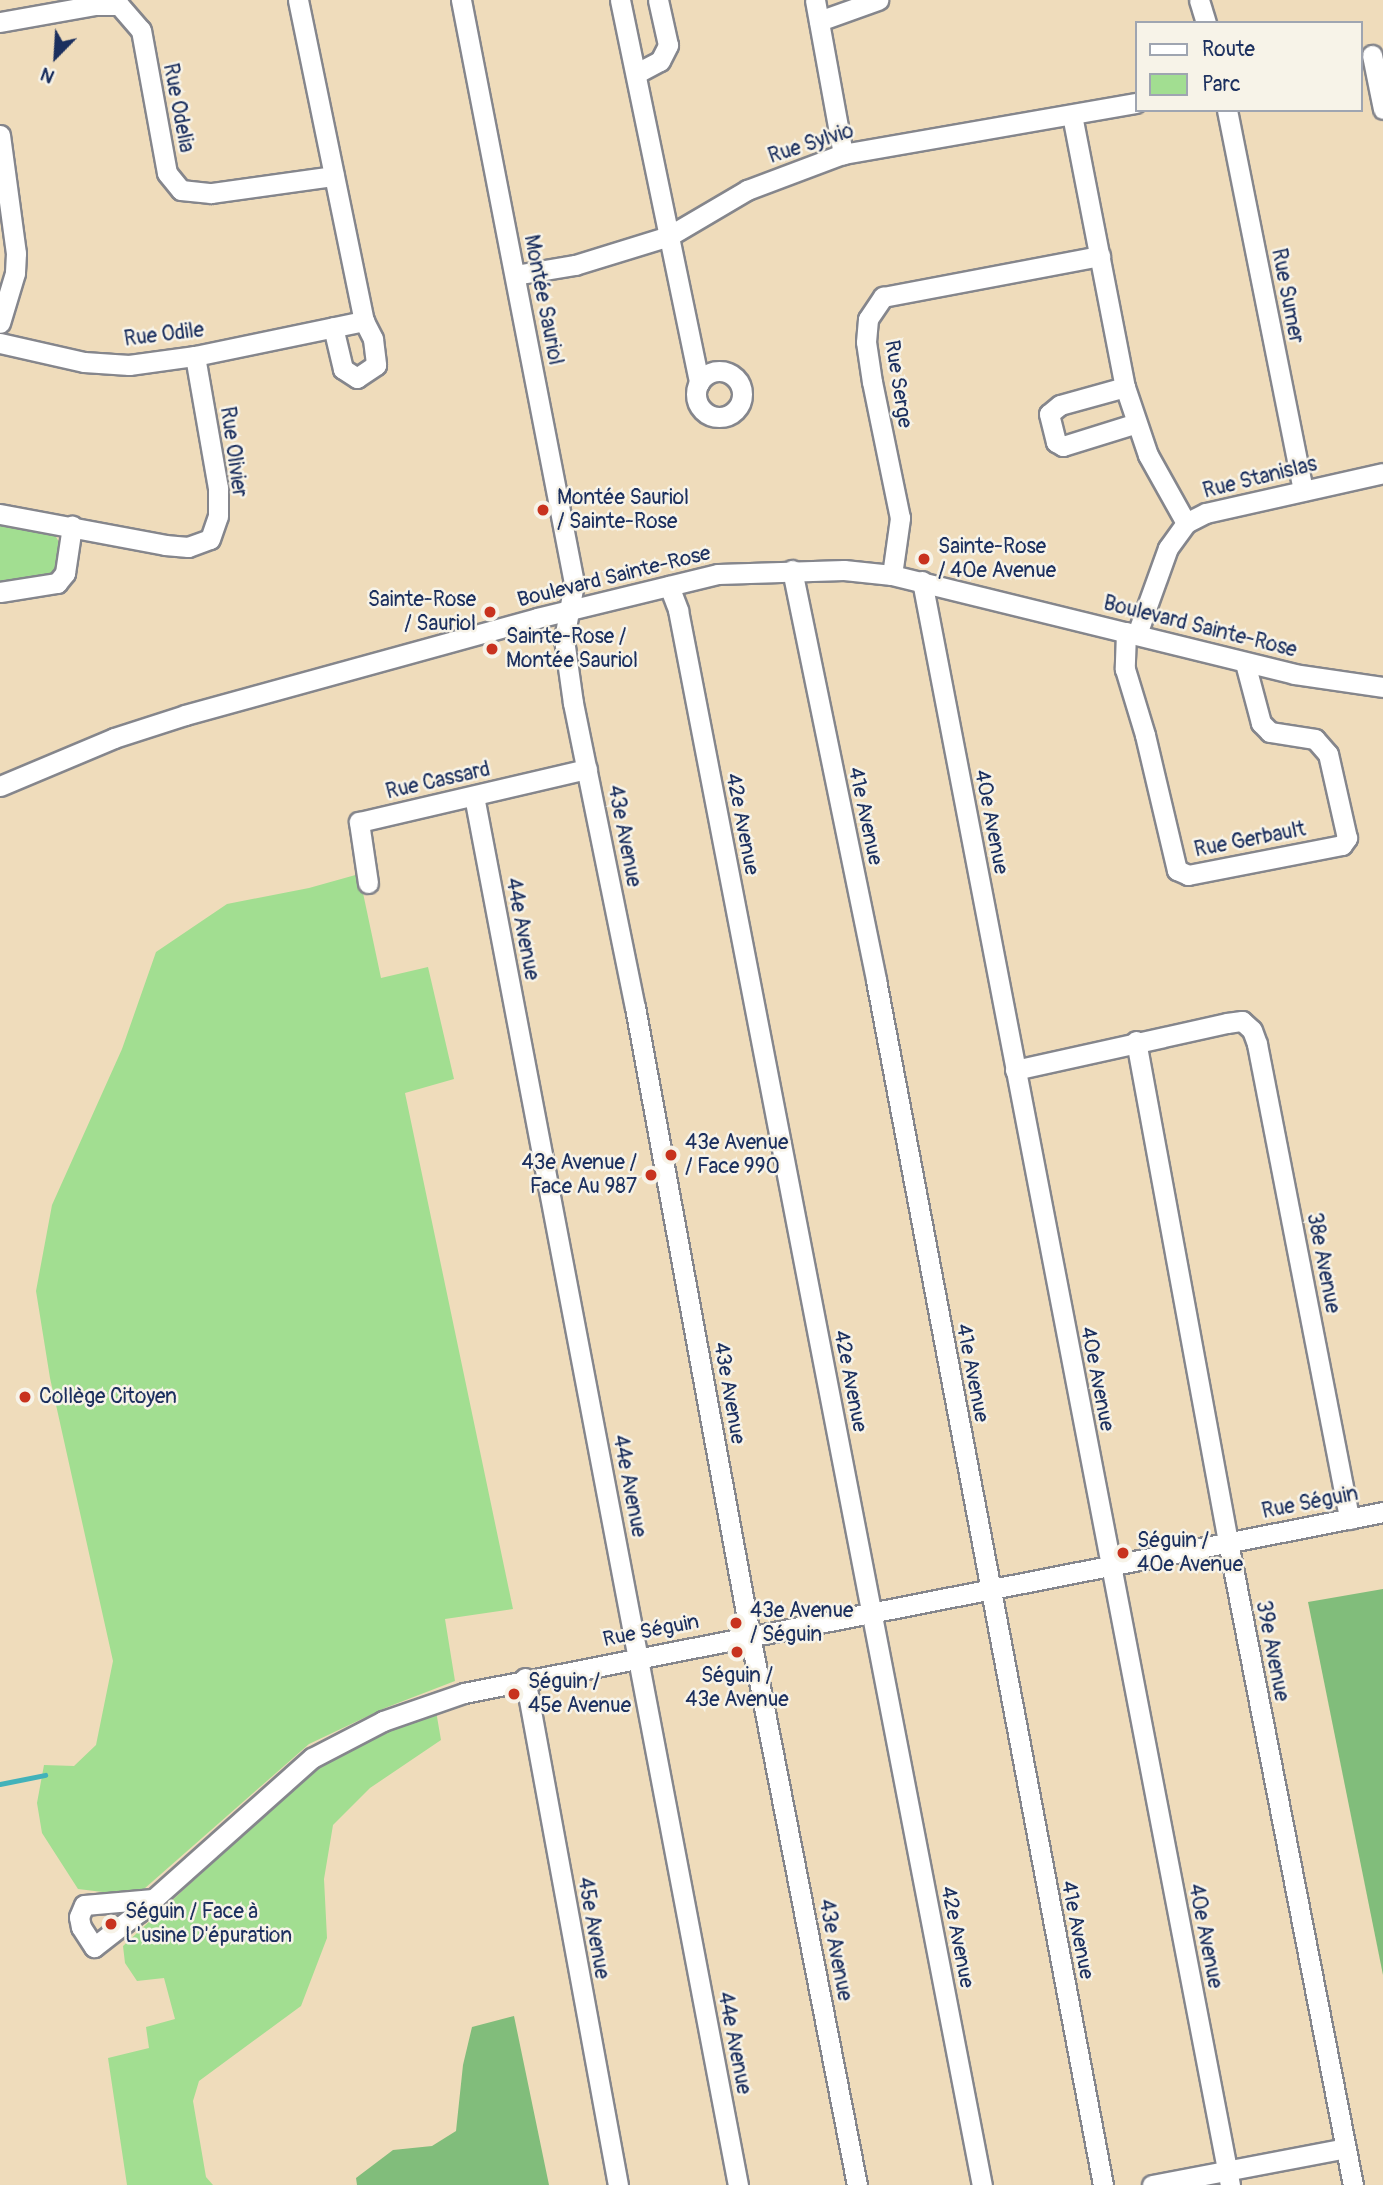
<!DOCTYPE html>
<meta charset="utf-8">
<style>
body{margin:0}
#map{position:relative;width:1383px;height:2185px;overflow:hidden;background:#efdcbb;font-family:Pangolin,sans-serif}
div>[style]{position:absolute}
.green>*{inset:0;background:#a2de91}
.forest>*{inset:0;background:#81bd7b}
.stream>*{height:4.5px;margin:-2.25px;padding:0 2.25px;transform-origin:2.25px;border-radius:2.25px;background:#42b2ba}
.roads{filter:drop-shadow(2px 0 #85868c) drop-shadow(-2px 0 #85868c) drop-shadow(0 2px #85868c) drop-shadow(0 -2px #85868c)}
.minor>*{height:19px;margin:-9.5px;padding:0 9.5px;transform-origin:9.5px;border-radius:9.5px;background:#fff}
.minor>.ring{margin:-9.5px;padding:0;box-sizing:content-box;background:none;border:19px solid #fff;border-radius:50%}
.dots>*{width:19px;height:19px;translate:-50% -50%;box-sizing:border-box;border:4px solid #f7f3e8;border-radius:50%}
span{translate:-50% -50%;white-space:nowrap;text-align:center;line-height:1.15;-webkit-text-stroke:5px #f7f3e8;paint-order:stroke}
.street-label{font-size:21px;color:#1b2f5e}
.poi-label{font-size:21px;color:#1b2f5e}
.left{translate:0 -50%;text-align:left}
.right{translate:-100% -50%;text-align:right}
.legend{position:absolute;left:1135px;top:21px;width:228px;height:91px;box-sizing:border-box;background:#f7f3e8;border:2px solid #9fa5b1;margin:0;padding:9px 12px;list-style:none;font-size:21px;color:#1b2f5e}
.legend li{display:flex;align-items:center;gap:14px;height:35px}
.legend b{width:35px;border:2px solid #9fa5b1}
.north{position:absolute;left:21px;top:21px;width:70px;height:70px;-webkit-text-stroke:5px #f7f3e8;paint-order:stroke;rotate:204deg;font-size:19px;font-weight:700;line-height:28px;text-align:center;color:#1b2f5e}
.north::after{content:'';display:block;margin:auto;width:24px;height:32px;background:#1b2f5e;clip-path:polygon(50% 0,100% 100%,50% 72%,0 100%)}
</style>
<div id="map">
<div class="green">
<div style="clip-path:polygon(0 524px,55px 535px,60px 544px,57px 570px,48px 578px,0 585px)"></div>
<div style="clip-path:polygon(359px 874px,381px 978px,428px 967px,454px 1079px,405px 1093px,513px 1609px,445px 1619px,455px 1681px,385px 1708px,309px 1744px,136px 1896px,78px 1889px,42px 1833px,37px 1803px,44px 1765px,74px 1766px,96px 1745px,113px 1661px,50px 1378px,36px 1291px,52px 1205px,122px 1049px,156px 952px,227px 904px,309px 888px)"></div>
<div style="clip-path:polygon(436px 1711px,441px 1740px,370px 1788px,333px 1825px,324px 1879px,327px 1938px,301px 2006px,199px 2081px,193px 2101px,206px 2177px,213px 2185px,127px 2185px,108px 2058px,149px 2048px,146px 2027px,175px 2019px,164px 1978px,137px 1981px,125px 1963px,123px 1946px,317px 1766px,359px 1741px)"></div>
</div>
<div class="forest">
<div style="clip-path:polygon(1383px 1589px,1383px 1975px,1308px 1602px)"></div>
<div style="clip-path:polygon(514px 2016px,549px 2185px,357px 2185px,356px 2178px,393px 2150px,432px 2146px,456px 2131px,463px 2065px,472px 2027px)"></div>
</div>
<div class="stream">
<div style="left:0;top:1784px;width:46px;rotate:-11.3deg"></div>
</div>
<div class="roads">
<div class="minor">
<div style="left:298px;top:0;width:328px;rotate:78.4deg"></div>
<div style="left:364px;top:321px;width:20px;rotate:63deg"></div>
<div style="left:373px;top:339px;width:26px;rotate:83deg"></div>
<div style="left:376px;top:365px;width:23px;rotate:146deg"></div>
<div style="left:357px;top:378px;width:17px;rotate:-147deg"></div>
<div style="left:343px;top:369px;width:43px;rotate:-103.4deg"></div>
<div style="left:461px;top:0;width:594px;rotate:79.03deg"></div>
<div style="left:574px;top:583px;width:57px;rotate:100.1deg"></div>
<div style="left:564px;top:639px;width:65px;rotate:82deg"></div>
<div style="left:573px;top:703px;width:310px;rotate:78.5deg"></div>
<div style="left:635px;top:1007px;width:638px;rotate:79.62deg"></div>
<div style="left:750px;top:1635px;width:560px;rotate:78.99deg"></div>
<div style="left:620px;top:0;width:391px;rotate:78.3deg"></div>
<div style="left:815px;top:0;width:157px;rotate:79.7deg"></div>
<div style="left:1199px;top:0;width:24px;rotate:73deg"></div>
<div style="left:819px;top:21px;width:63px;rotate:-19.6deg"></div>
<div style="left:0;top:22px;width:97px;rotate:-10.1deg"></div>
<div style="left:95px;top:5px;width:24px"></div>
<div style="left:119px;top:5px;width:33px;rotate:49deg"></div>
<div style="left:141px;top:30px;width:145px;rotate:79.7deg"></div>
<div style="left:167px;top:173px;width:22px;rotate:51deg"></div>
<div style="left:181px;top:190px;width:30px;rotate:6deg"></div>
<div style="left:211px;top:193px;width:124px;rotate:-7.9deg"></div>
<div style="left:1372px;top:55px;width:55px;rotate:78.5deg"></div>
<div style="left:637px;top:73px;width:26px;rotate:-28deg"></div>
<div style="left:660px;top:61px;width:18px;rotate:-63deg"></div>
<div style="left:668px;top:45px;width:46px;rotate:-102.5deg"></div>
<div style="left:1227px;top:110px;width:388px;rotate:78.7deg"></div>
<div style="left:1072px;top:115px;width:277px;rotate:79deg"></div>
<div style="left:1125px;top:387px;width:72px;rotate:71.3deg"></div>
<div style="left:1148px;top:455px;width:78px;rotate:60.8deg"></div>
<div style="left:0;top:135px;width:119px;rotate:82.3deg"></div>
<div style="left:16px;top:253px;width:20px;rotate:93deg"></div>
<div style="left:15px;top:273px;width:52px;rotate:106.7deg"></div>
<div style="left:515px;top:275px;width:61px;rotate:-9.5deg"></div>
<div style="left:575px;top:265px;width:98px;rotate:-17.1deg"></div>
<div style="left:669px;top:236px;width:91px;rotate:-30.5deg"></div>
<div style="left:747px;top:190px;width:103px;rotate:-20.6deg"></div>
<div style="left:843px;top:154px;width:297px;rotate:-9.9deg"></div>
<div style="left:0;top:343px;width:86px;rotate:12.7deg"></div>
<div style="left:84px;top:362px;width:45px;rotate:3.8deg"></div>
<div style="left:129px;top:365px;width:67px;rotate:-7.8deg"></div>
<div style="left:195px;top:356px;width:173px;rotate:-11.7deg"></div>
<div class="ring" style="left:696px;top:371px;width:27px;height:27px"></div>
<div style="left:1125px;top:387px;width:67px;rotate:164.5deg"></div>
<div style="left:1060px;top:405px;width:14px;rotate:141deg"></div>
<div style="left:1049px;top:414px;width:29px;rotate:76deg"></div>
<div style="left:1056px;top:442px;width:8px;rotate:30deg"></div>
<div style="left:1063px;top:446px;width:77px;rotate:-17.3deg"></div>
<div style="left:0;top:514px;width:168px;rotate:10.6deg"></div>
<div style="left:165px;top:545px;width:23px;rotate:5deg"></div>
<div style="left:188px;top:547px;width:23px;rotate:-20deg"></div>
<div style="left:210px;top:539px;width:24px;rotate:-71deg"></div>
<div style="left:218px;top:516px;width:28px;rotate:-90deg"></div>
<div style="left:218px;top:488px;width:134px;rotate:-99.9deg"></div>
<div style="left:792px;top:570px;width:419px;rotate:78.4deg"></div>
<div style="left:876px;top:980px;width:1226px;rotate:79.33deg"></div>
<div style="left:892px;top:575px;width:58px;rotate:-82deg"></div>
<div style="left:900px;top:518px;width:139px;rotate:-101.6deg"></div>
<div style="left:872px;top:382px;width:40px;rotate:-98.5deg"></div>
<div style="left:866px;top:342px;width:23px;rotate:-85deg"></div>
<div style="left:868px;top:319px;width:27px;rotate:-56deg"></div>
<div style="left:883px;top:297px;width:221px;rotate:-10.7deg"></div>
<div style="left:922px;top:581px;width:1633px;rotate:79.13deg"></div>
<div style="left:669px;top:586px;width:26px;rotate:69deg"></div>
<div style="left:678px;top:610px;width:1604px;rotate:79.08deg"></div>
<div style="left:0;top:592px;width:58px;rotate:-9deg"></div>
<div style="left:57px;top:583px;width:13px;rotate:-51deg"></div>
<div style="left:65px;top:573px;width:48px;rotate:-81.5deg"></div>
<div style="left:1126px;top:632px;width:37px;rotate:92deg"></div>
<div style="left:1125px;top:669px;width:69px;rotate:73.1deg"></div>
<div style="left:1145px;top:735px;width:139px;rotate:76.7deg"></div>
<div style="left:1177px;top:870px;width:12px;rotate:24deg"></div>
<div style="left:1188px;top:875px;width:157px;rotate:-11deg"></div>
<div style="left:1342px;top:845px;width:9px;rotate:-54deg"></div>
<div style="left:1347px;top:838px;width:86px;rotate:-102.7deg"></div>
<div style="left:1328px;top:754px;width:20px;rotate:-131deg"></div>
<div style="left:1315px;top:739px;width:46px;rotate:-171.2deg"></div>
<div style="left:1270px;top:732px;width:13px;rotate:-135deg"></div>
<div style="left:1261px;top:723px;width:62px;rotate:-104.9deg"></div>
<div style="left:1137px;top:634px;width:91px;rotate:-70.2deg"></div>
<div style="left:1168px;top:548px;width:31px;rotate:-54deg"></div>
<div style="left:1186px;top:523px;width:22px;rotate:-27deg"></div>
<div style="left:1206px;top:513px;width:181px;rotate:-12.7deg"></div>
<div style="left:0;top:786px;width:124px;rotate:-22.8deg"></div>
<div style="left:114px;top:738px;width:75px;rotate:-17.9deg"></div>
<div style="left:185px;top:715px;width:365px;rotate:-15.4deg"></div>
<div style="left:537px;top:618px;width:186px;rotate:-13.7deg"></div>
<div style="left:718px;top:574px;width:126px;rotate:-1.8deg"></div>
<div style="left:844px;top:570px;width:48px;rotate:5.9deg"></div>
<div style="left:892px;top:575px;width:414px;rotate:13.8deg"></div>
<div style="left:1294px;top:674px;width:90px;rotate:8.3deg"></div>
<div style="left:474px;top:796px;width:1414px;rotate:79.24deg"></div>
<div style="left:368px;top:883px;width:62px;rotate:-98.4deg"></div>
<div style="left:359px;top:822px;width:234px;rotate:-13.1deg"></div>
<div style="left:1136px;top:1041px;width:509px;rotate:79.59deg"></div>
<div style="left:1228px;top:1542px;width:655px;rotate:79deg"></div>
<div style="left:1015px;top:1070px;width:217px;rotate:-12.5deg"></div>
<div style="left:1227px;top:1023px;width:15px;rotate:-8deg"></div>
<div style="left:1242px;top:1021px;width:13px;rotate:42deg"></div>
<div style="left:1252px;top:1030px;width:15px;rotate:70deg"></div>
<div style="left:1257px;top:1044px;width:484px;rotate:79deg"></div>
<div style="left:525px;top:1678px;width:515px;rotate:79.61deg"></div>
<div style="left:153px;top:1899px;width:69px;rotate:175deg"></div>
<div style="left:84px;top:1905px;width:13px;rotate:113deg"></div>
<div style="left:79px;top:1917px;width:10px;rotate:79deg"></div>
<div style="left:81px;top:1927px;width:24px;rotate:57deg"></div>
<div style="left:94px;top:1947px;width:57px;rotate:-37.9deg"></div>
<div style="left:139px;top:1912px;width:232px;rotate:-41.7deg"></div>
<div style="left:312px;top:1758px;width:80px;rotate:-27.5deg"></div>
<div style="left:383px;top:1721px;width:86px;rotate:-19.1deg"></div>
<div style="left:464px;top:1693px;width:937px;rotate:-11.14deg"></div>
<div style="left:1152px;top:2185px;width:197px;rotate:-10.8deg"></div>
</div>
</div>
<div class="dots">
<div style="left:543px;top:510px;background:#c8321e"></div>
<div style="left:924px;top:559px;background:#c8321e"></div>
<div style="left:490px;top:612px;background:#c8321e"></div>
<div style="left:492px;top:649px;background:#c8321e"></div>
<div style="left:671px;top:1155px;background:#c8321e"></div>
<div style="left:651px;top:1175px;background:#c8321e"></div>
<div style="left:25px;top:1397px;background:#c8321e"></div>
<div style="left:1123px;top:1553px;background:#c8321e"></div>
<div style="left:736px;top:1623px;background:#c8321e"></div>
<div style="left:737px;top:1652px;background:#c8321e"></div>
<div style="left:514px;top:1694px;background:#c8321e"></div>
<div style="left:111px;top:1924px;background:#c8321e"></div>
</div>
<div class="street-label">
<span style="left:178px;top:108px;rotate:79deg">Rue Odelia</span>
<span style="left:811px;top:144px;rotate:-18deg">Rue Sylvio</span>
<span style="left:1287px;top:296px;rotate:79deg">Rue Sumer</span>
<span style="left:543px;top:300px;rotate:79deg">Montée Sauriol</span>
<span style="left:164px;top:335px;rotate:-7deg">Rue Odile</span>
<span style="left:898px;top:384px;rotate:81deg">Rue Serge</span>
<span style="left:233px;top:452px;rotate:82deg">Rue Olivier</span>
<span style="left:1260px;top:478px;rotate:-14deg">Rue Stanislas</span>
<span style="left:614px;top:577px;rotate:-14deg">Boulevard Sainte-Rose</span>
<span style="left:1200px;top:627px;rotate:14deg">Boulevard Sainte-Rose</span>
<span style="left:438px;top:781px;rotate:-13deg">Rue Cassard</span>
<span style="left:865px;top:816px;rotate:78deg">41e Avenue</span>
<span style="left:991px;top:822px;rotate:79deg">40e Avenue</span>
<span style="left:742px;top:824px;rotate:79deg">42e Avenue</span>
<span style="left:624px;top:836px;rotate:79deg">43e Avenue</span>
<span style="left:1250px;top:840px;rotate:-11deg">Rue Gerbault</span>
<span style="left:522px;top:929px;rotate:79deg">44e Avenue</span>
<span style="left:1323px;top:1263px;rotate:79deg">38e Avenue</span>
<span style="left:972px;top:1373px;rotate:79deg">41e Avenue</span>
<span style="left:1097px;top:1379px;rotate:79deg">40e Avenue</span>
<span style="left:850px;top:1381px;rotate:79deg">42e Avenue</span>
<span style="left:729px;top:1393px;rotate:80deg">43e Avenue</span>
<span style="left:629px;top:1486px;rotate:79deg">44e Avenue</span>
<span style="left:1310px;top:1503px;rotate:-11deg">Rue Séguin</span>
<span style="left:651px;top:1631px;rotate:-11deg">Rue Séguin</span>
<span style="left:1272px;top:1651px;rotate:79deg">39e Avenue</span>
<span style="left:593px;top:1928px;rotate:80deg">45e Avenue</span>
<span style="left:1077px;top:1930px;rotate:79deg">41e Avenue</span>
<span style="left:1205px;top:1936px;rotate:79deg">40e Avenue</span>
<span style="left:957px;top:1937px;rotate:79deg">42e Avenue</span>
<span style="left:835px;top:1950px;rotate:79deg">43e Avenue</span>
<span style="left:734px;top:2043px;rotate:79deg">44e Avenue</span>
</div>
<div class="poi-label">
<span class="left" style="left:557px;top:510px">Montée Sauriol<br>/ Sainte-Rose</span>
<span class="left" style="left:938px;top:559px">Sainte-Rose<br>/ 40e Avenue</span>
<span class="right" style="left:476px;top:612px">Sainte-Rose<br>/ Sauriol</span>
<span class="left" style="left:506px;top:649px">Sainte-Rose /<br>Montée Sauriol</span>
<span class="left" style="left:685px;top:1155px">43e Avenue<br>/ Face 990</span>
<span class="right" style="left:637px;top:1175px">43e Avenue /<br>Face Au 987</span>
<span class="left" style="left:39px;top:1397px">Collège Citoyen</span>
<span class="left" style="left:1137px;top:1553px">Séguin /<br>40e Avenue</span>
<span class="left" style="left:750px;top:1623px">43e Avenue<br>/ Séguin</span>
<span style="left:737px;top:1688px">Séguin /<br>43e Avenue</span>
<span class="left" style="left:528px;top:1694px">Séguin /<br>45e Avenue</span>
<span class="left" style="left:125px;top:1924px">Séguin / Face à<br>L'usine D'épuration</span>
</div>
<ul class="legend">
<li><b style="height:9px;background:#fff"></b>Route</li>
<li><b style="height:19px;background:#a2de91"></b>Parc</li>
</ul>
<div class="north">N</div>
</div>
